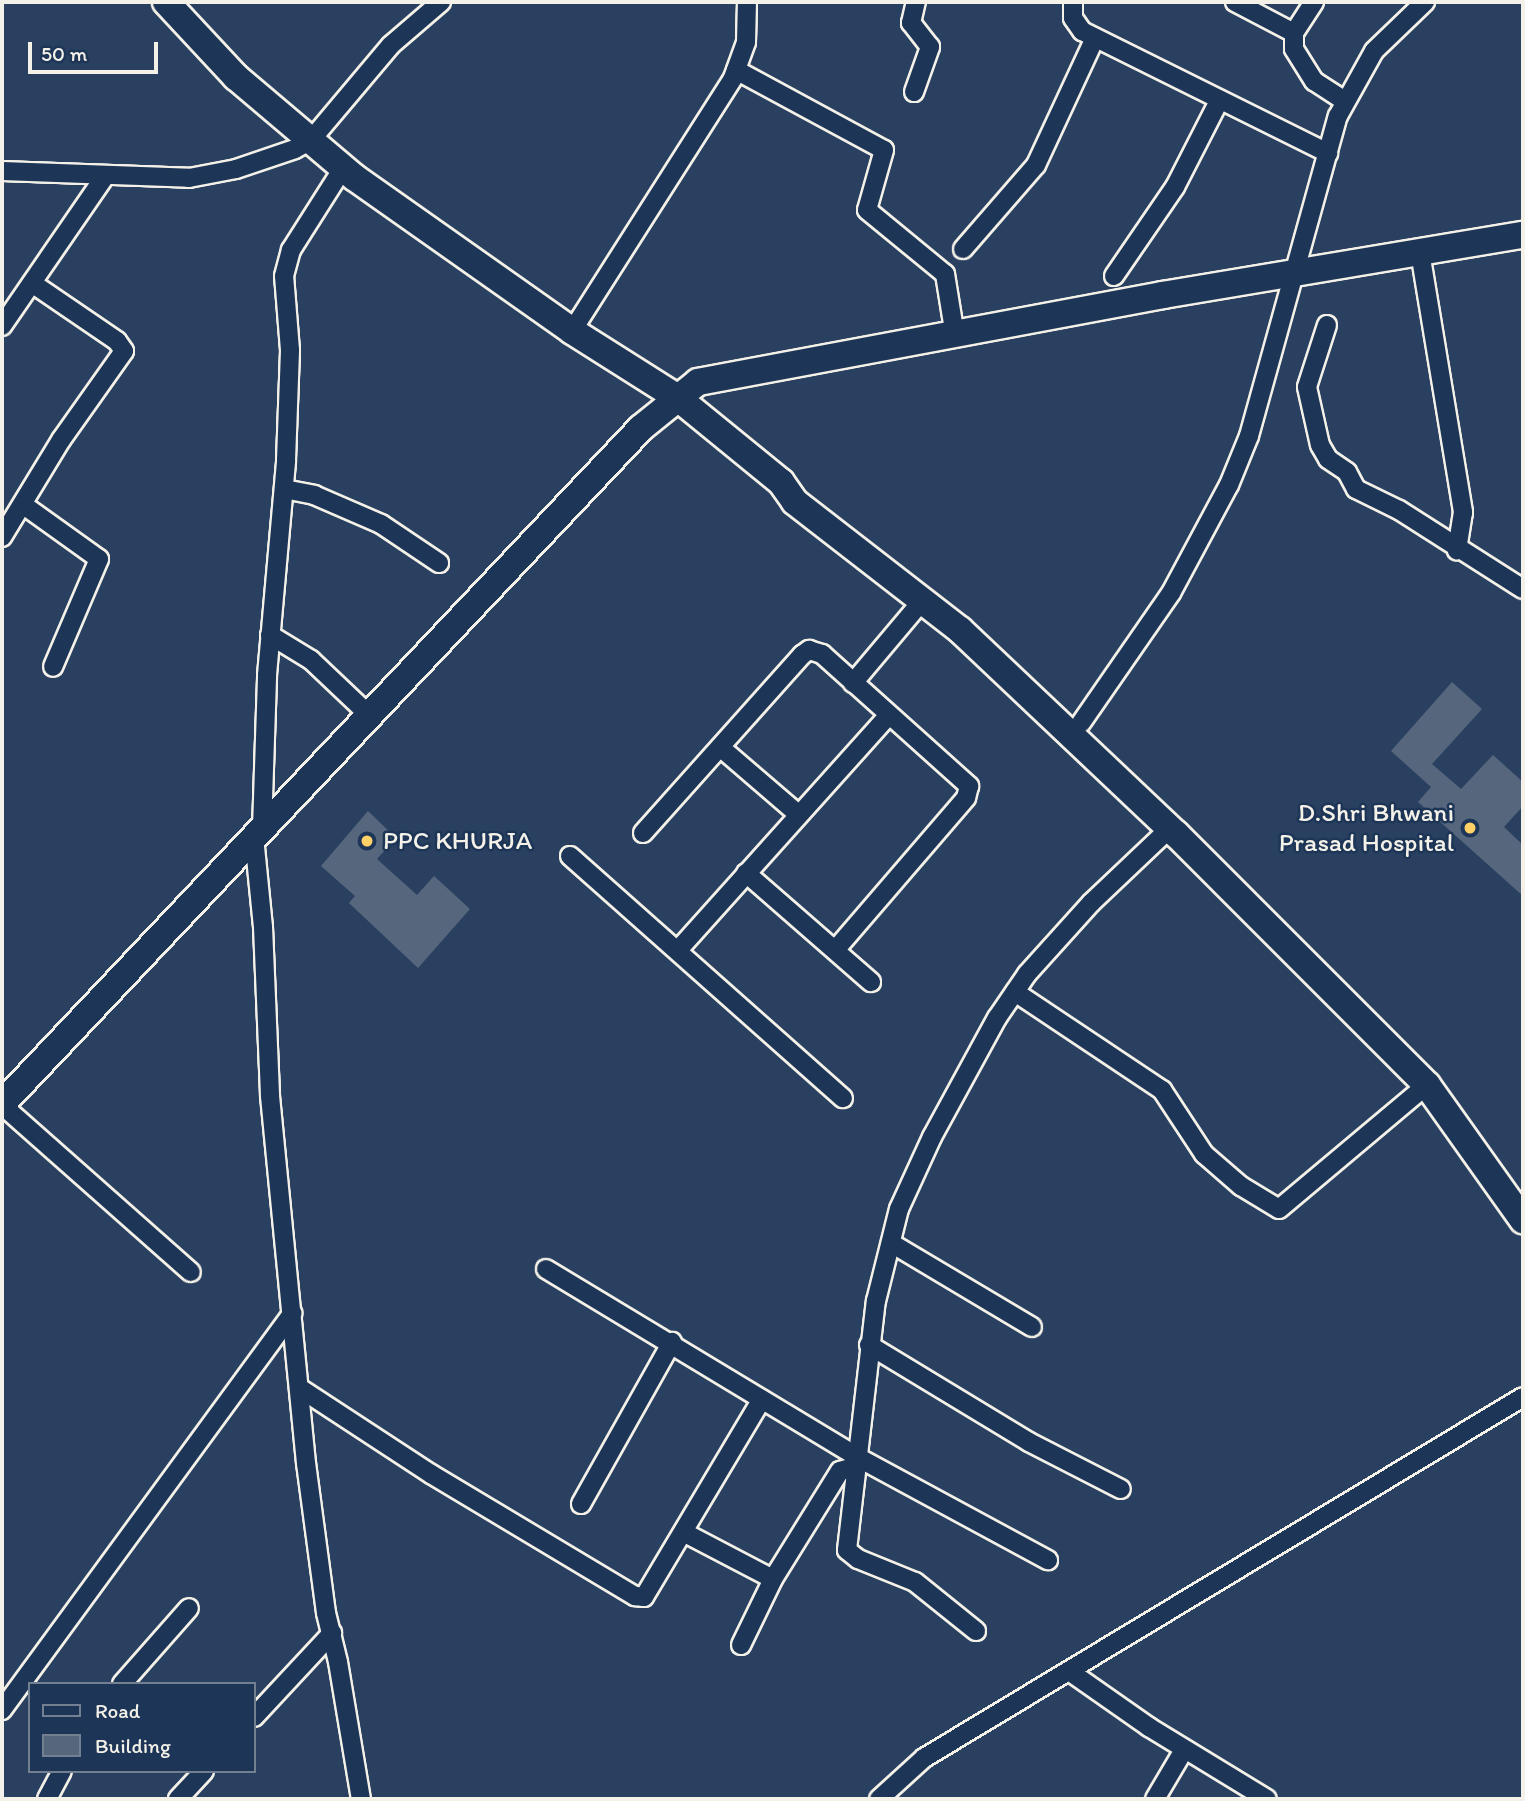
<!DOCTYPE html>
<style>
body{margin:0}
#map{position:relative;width:1525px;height:1801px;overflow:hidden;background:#2a4060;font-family:Itim,sans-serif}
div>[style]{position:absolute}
.building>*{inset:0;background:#56677d}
.roads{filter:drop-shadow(2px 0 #f4f1e8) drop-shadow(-2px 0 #f4f1e8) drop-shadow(0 2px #f4f1e8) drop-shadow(0 -2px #f4f1e8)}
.street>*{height:18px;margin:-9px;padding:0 9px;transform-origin:9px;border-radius:9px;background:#1d3557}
.secondary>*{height:26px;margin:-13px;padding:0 13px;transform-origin:13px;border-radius:13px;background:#1d3557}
.dots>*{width:19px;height:19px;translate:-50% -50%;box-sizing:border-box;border:4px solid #1d3557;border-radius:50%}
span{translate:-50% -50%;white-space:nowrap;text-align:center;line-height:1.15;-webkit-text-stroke:5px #1d3557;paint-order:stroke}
.poi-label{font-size:26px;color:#f4f1e8}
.right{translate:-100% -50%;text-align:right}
.left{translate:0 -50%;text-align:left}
.frame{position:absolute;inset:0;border:4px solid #f4f1e8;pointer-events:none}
.legend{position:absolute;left:28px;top:1682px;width:228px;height:91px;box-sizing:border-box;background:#1d3557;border:2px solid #738091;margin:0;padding:9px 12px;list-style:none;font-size:21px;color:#f4f1e8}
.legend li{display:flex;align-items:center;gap:14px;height:35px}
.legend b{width:35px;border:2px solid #738091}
.scale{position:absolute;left:28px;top:42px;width:130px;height:32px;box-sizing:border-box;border:4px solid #f4f1e8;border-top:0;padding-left:9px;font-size:21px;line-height:24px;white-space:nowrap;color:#f4f1e8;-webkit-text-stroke:5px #1d3557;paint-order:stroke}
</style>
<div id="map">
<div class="building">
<div style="clip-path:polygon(1452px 682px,1482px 709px,1432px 764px,1461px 789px,1493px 755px,1523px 782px,1523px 806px,1504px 827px,1523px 845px,1523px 896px,1418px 802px,1431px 787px,1391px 751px)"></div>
<div style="clip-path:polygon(368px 811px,396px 838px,377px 859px,417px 895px,434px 876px,470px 909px,418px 968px,349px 903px,355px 896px,321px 866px)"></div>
</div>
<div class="roads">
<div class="street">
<div style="left:1073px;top:2px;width:16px;rotate:90deg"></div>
<div style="left:1073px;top:18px;width:16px;rotate:55deg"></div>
<div style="left:1082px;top:31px;width:275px;rotate:26.4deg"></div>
<div style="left:1235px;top:2px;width:67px;rotate:27.7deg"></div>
<div style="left:1314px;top:2px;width:37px;rotate:123deg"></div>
<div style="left:1294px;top:33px;width:16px;rotate:90deg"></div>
<div style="left:1294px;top:49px;width:38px;rotate:58deg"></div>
<div style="left:1314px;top:81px;width:37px;rotate:33deg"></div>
<div style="left:736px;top:70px;width:168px;rotate:28.4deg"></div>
<div style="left:884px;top:150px;width:62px;rotate:105.8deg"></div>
<div style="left:867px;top:210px;width:101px;rotate:39.4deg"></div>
<div style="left:945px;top:274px;width:63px;rotate:80.8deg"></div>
<div style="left:914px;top:92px;width:48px;rotate:-70.4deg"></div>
<div style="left:930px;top:47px;width:31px;rotate:-128deg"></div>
<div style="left:911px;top:23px;width:22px;rotate:-77deg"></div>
<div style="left:2px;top:171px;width:187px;rotate:2.1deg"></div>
<div style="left:189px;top:178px;width:48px;rotate:-10.8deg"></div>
<div style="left:236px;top:169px;width:62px;rotate:-18.7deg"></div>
<div style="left:295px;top:149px;width:18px;rotate:-29deg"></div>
<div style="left:311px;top:140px;width:124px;rotate:-49.9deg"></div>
<div style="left:391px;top:45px;width:66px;rotate:-40.7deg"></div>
<div style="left:963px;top:249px;width:111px;rotate:-49deg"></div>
<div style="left:1036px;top:165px;width:140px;rotate:-65.1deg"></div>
<div style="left:1420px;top:252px;width:264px;rotate:80.6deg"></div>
<div style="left:1463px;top:512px;width:39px;rotate:99deg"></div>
<div style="left:1114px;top:276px;width:108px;rotate:-55.6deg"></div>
<div style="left:1175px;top:187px;width:97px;rotate:-62.9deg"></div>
<div style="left:1327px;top:325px;width:65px;rotate:107.9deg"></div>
<div style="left:1307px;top:387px;width:59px;rotate:77.4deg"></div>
<div style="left:1320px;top:445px;width:16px;rotate:60deg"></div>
<div style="left:1328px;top:459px;width:23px;rotate:34deg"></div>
<div style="left:1347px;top:472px;width:19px;rotate:62deg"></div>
<div style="left:1356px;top:489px;width:48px;rotate:26deg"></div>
<div style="left:1399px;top:510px;width:147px;rotate:32.5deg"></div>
<div style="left:2px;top:326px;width:182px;rotate:-55.5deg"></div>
<div style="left:572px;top:331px;width:300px;rotate:-57.5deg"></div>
<div style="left:733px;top:78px;width:38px;rotate:-70deg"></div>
<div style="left:746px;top:42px;width:40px;rotate:-88.6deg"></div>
<div style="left:284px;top:489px;width:31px;rotate:11deg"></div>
<div style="left:314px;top:495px;width:73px;rotate:23.4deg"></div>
<div style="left:381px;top:524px;width:70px;rotate:33.9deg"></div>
<div style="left:25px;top:506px;width:91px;rotate:35.6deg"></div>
<div style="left:99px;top:559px;width:117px;rotate:113.1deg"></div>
<div style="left:2px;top:537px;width:114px;rotate:-58.7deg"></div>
<div style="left:61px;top:440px;width:109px;rotate:-54.7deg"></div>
<div style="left:124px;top:351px;width:12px;rotate:-125deg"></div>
<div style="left:117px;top:341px;width:103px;rotate:-145.7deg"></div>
<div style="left:270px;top:635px;width:48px;rotate:31.4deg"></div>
<div style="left:311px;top:660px;width:80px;rotate:43.5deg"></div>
<div style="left:853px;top:683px;width:107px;rotate:-49.9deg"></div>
<div style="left:1081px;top:723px;width:158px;rotate:-55.3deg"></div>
<div style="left:1171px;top:593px;width:123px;rotate:-61.8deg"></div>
<div style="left:1229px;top:485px;width:53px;rotate:-67.8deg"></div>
<div style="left:1249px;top:436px;width:332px;rotate:-74.5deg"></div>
<div style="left:1338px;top:116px;width:74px;rotate:-61deg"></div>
<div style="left:1374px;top:51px;width:71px;rotate:-43.9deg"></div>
<div style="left:720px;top:747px;width:103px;rotate:40.7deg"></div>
<div style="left:262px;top:829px;width:154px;rotate:-88.1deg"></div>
<div style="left:267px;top:675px;width:216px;rotate:-84.9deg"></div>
<div style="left:286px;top:460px;width:110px;rotate:-87.9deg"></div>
<div style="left:290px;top:350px;width:74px;rotate:-94.6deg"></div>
<div style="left:284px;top:276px;width:27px;rotate:-75deg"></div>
<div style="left:291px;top:250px;width:97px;rotate:-57.6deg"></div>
<div style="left:643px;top:833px;width:239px;rotate:-48.2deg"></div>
<div style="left:802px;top:655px;width:9px;rotate:-36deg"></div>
<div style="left:809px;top:650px;width:14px;rotate:17deg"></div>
<div style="left:822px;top:654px;width:198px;rotate:41.9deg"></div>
<div style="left:969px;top:786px;width:12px;rotate:104deg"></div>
<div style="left:966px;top:798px;width:199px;rotate:130.7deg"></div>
<div style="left:254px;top:837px;width:90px;rotate:84.3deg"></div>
<div style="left:263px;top:927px;width:169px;rotate:87.6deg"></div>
<div style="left:270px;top:1096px;width:369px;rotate:84.4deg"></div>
<div style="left:306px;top:1463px;width:151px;rotate:82.4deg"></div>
<div style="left:326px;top:1613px;width:50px;rotate:76.2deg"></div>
<div style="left:338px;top:1662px;width:139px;rotate:80.5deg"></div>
<div style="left:570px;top:856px;width:365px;rotate:41.6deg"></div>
<div style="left:746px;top:873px;width:166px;rotate:41.1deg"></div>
<div style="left:679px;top:949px;width:313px;rotate:-48.1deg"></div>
<div style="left:1015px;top:992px;width:177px;rotate:33.7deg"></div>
<div style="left:1162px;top:1090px;width:77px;rotate:56.7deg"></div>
<div style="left:1204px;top:1154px;width:49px;rotate:40.9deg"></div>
<div style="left:1241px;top:1186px;width:44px;rotate:31.2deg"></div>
<div style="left:1279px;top:1209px;width:193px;rotate:-40deg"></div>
<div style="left:2px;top:1105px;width:252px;rotate:41.5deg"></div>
<div style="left:891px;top:1243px;width:164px;rotate:30.8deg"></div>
<div style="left:546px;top:1269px;width:366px;rotate:31.1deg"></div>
<div style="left:859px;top:1458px;width:215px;rotate:28.4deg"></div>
<div style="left:869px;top:1345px;width:187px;rotate:31.2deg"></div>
<div style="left:1029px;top:1442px;width:103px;rotate:27.1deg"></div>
<div style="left:301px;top:1389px;width:155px;rotate:33.2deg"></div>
<div style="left:431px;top:1474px;width:238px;rotate:30.9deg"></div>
<div style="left:635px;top:1596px;width:9px;rotate:6deg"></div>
<div style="left:644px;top:1597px;width:230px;rotate:-59.2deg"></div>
<div style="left:581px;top:1504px;width:186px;rotate:-60.7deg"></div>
<div style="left:685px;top:1533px;width:99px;rotate:27.6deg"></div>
<div style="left:773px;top:1579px;width:127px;rotate:-58.2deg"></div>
<div style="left:840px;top:1471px;width:19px;rotate:-16deg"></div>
<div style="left:976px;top:1631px;width:78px;rotate:-141.2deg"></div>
<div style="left:915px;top:1582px;width:61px;rotate:-158deg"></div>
<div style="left:858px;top:1559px;width:14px;rotate:-141deg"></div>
<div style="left:847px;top:1550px;width:251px;rotate:-83.4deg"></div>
<div style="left:876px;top:1301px;width:95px;rotate:-76deg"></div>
<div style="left:899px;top:1209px;width:79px;rotate:-65.4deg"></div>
<div style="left:932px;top:1137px;width:136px;rotate:-61.4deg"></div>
<div style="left:997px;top:1018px;width:53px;rotate:-55.7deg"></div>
<div style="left:1027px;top:974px;width:96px;rotate:-48deg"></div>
<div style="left:1091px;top:903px;width:109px;rotate:-43.5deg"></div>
<div style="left:741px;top:1645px;width:73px;rotate:-64.1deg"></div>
<div style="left:1069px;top:1671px;width:98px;rotate:35deg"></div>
<div style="left:1149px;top:1727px;width:138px;rotate:31.4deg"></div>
<div style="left:122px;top:1684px;width:101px;rotate:-48.6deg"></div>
<div style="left:2px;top:1710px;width:492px;rotate:-53.8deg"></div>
<div style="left:254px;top:1717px;width:115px;rotate:-47.1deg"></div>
<div style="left:47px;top:1799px;width:32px;rotate:-62deg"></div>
<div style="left:178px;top:1799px;width:38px;rotate:-47deg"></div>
<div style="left:879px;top:1799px;width:61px;rotate:-42.3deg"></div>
<div style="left:924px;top:1758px;width:699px;rotate:-31.08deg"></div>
<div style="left:1155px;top:1799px;width:57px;rotate:-59.4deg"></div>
</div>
<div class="secondary">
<div style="left:166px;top:2px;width:103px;rotate:47deg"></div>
<div style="left:236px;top:77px;width:155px;rotate:40.3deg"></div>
<div style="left:354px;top:177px;width:267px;rotate:35.2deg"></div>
<div style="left:572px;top:331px;width:125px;rotate:32.3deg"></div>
<div style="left:678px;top:398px;width:133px;rotate:39.2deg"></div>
<div style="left:781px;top:482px;width:24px;rotate:55deg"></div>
<div style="left:795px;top:502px;width:209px;rotate:37.8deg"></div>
<div style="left:960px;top:630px;width:297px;rotate:43.4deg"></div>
<div style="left:1176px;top:834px;width:355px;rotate:45deg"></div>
<div style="left:1427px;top:1085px;width:166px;rotate:54.6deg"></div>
<div style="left:2px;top:1104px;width:930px;rotate:-46.61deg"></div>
<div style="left:641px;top:428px;width:73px;rotate:-38.9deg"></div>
<div style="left:698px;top:382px;width:473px;rotate:-10.6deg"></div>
<div style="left:1163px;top:295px;width:365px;rotate:-9.5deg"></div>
</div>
</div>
<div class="dots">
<div style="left:1470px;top:828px;background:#ffd166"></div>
<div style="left:367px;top:841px;background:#ffd166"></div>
</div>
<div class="poi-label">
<span class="right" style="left:1454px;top:828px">D.Shri Bhwani<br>Prasad Hospital</span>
<span class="left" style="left:383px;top:841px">PPC KHURJA</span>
</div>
<div class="frame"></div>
<ul class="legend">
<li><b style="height:9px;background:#1d3557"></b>Road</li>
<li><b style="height:19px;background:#56677d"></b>Building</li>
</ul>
<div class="scale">50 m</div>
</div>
